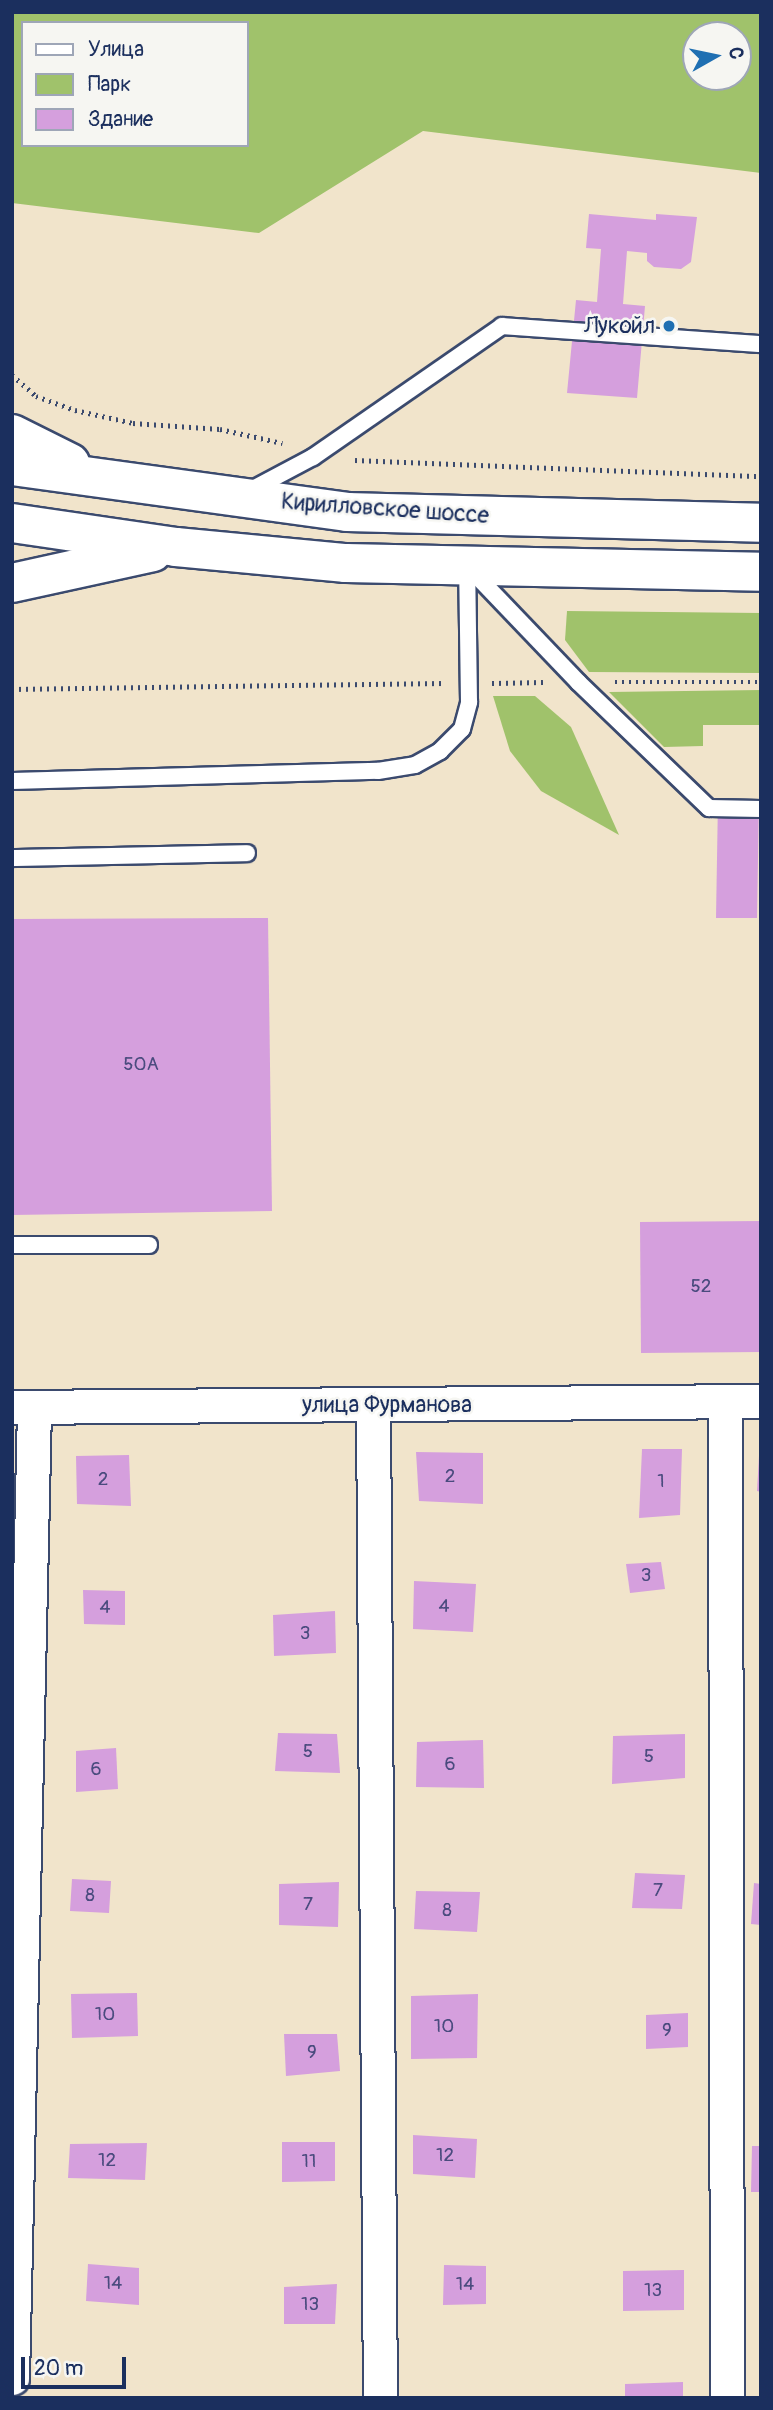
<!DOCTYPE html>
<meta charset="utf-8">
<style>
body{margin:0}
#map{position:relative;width:773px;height:2410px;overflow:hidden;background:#f1e4cb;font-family:Pangolin,sans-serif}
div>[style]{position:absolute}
.green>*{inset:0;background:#a0c26b}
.building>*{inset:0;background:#d59fdd}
.path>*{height:4.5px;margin-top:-2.25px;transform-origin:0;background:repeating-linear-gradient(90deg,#3b4a6e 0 2px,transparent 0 7px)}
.roads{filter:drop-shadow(2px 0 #3b4a6e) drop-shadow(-2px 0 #3b4a6e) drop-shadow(0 2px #3b4a6e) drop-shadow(0 -2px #3b4a6e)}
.service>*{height:16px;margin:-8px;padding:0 8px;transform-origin:8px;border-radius:8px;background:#fff}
.minor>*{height:33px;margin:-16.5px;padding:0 16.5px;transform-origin:16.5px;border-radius:16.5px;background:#fff}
.primary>*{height:38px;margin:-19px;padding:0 19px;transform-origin:19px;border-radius:19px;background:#fff}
.dots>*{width:19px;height:19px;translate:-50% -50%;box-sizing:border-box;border:4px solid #f6f6f2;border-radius:50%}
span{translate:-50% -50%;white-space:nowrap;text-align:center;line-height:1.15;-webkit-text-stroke:5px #f6f6f2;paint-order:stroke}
.number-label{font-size:19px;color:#4a4b7e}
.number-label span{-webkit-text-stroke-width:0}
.poi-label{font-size:23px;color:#1b2f5e}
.right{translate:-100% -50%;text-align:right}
.street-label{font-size:23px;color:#1b2f5e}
.frame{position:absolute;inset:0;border:14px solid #1b2f5e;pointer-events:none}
.legend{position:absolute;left:21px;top:21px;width:228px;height:126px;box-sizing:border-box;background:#f6f6f2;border:2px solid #9ea6b7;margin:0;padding:9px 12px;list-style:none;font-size:21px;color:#1b2f5e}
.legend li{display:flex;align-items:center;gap:14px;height:35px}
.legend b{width:35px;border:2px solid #9ea6b7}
.north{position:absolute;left:682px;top:21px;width:70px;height:70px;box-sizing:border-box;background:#f6f6f2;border:2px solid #9ea6b7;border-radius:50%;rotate:81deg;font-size:19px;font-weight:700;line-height:28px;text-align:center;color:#1b2f5e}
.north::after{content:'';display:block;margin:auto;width:24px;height:32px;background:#1f6fb2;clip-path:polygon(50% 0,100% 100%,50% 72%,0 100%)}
.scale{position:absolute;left:21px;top:2357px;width:105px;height:32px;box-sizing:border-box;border:4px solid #1b2f5e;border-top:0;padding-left:9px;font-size:21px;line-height:24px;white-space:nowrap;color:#1b2f5e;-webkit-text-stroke:5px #f6f6f2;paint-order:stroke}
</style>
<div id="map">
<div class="green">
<div style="clip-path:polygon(evenodd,12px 12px,761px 12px,761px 173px,423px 131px,259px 233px,12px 203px,12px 12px,23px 23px,247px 23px,247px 145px,23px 145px,23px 23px,12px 12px,696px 35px,738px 35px,738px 77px,696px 77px,696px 35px)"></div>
<div style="clip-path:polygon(567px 611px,761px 613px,761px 673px,589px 672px,565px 640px)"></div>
<div style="clip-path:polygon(761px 690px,761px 725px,703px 725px,703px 746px,664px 747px,609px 692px)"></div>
<div style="clip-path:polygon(493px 696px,535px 696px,571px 727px,619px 835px,541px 791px,510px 751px)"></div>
</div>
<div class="building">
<div style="clip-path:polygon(589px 214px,656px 220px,656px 214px,697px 217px,691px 262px,681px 269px,654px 267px,647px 261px,647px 253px,627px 251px,623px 304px,645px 306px,637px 398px,567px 393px,576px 300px,597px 302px,601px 249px,586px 248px)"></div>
<div style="clip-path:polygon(718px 799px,759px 800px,757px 918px,716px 918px)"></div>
<div style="clip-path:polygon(268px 918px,272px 1211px,12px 1215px,12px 919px)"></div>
<div style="clip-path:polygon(761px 1221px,761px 1352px,641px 1353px,640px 1222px)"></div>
<div style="clip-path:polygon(642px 1449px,682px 1449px,680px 1515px,639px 1518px)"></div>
<div style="clip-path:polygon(416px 1452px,483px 1453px,483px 1504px,419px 1501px)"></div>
<div style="clip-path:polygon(129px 1455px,131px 1506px,77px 1504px,76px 1456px)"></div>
<div style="clip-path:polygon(759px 1456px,761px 1456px,761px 1492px,757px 1491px)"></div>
<div style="clip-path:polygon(661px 1562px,665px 1589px,630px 1593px,626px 1564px)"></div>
<div style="clip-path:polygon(414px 1581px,476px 1584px,473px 1632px,413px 1629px)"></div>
<div style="clip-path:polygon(83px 1590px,125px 1591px,125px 1625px,84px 1624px)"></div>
<div style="clip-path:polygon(335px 1611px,336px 1653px,274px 1656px,273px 1615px)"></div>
<div style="clip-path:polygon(278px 1733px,337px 1734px,340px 1773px,275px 1771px)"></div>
<div style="clip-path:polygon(685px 1734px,685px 1778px,612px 1784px,613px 1736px)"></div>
<div style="clip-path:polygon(483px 1740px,484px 1788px,416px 1787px,417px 1742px)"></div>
<div style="clip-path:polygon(116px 1748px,118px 1789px,76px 1792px,76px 1751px)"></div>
<div style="clip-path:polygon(635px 1873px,685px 1875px,682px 1909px,632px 1908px)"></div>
<div style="clip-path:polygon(72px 1879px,111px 1881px,109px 1913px,70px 1911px)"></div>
<div style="clip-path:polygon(339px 1882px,338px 1927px,279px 1925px,279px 1884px)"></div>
<div style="clip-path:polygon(754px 1883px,761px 1884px,761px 1925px,751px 1924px)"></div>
<div style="clip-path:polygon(416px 1891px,480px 1892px,477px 1932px,414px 1929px)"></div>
<div style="clip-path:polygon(137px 1993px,138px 2036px,72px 2038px,71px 1994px)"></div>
<div style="clip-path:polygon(478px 1994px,477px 2058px,411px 2059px,411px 1996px)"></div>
<div style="clip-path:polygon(688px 2013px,688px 2047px,646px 2049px,646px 2015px)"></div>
<div style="clip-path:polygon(284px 2034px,337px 2034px,340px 2071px,286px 2076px)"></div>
<div style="clip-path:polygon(413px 2135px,477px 2139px,475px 2178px,413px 2174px)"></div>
<div style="clip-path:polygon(282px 2142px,335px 2142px,335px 2181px,282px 2182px)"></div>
<div style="clip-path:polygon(147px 2143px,145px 2180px,68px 2178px,70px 2144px)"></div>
<div style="clip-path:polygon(752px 2146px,761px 2146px,761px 2192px,751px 2192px)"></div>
<div style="clip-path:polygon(88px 2264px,139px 2268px,139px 2305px,86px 2301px)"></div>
<div style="clip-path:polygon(444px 2265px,486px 2266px,486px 2304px,443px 2305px)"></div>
<div style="clip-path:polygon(684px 2270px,684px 2310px,623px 2311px,623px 2271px)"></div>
<div style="clip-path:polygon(337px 2284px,335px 2324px,284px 2324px,284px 2287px)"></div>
<div style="clip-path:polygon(683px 2382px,683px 2398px,625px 2398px,625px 2384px)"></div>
</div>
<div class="path">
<div style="left:12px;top:375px;width:32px;rotate:41deg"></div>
<div style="left:36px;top:396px;width:41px;rotate:19.7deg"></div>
<div style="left:75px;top:410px;width:59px;rotate:12.6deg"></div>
<div style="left:133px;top:423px;width:87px;rotate:3.9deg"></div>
<div style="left:220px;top:429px;width:64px;rotate:12.7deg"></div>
<div style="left:355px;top:460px;width:406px;rotate:2.3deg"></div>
<div style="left:615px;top:682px;width:146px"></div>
<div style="left:492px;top:683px;width:51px;rotate:-1.1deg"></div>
<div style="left:12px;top:689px;width:433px;rotate:-0.8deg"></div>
</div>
<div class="roads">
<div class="service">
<div style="left:249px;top:491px;width:72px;rotate:-28deg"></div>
<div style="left:313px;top:457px;width:230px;rotate:-34.7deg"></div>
<div style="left:502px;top:326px;width:260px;rotate:4deg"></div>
<div style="left:471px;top:570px;width:155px;rotate:46.3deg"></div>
<div style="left:578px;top:682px;width:182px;rotate:43.9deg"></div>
<div style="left:709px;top:808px;width:52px;rotate:1.1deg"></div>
<div style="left:12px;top:781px;width:366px;rotate:-1.6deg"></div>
<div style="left:378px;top:771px;width:37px;rotate:-9deg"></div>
<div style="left:415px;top:765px;width:29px;rotate:-29deg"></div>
<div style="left:440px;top:751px;width:31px;rotate:-45deg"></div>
<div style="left:462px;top:729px;width:28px;rotate:-75deg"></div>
<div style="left:469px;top:702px;width:136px;rotate:-90.8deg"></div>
<div style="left:12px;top:858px;width:235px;rotate:-1.2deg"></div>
<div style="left:12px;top:1245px;width:137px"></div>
</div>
<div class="minor">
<div style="left:725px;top:1401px;width:997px;rotate:89.89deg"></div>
<div style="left:373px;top:1405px;width:993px;rotate:89.6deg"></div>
<div style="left:12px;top:1407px;width:749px;rotate:-0.46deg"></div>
<div style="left:12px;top:2378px;width:971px;rotate:-88.7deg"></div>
</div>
<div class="primary">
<div style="left:12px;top:434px;width:65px;rotate:26.6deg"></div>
<div style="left:12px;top:466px;width:338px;rotate:7.8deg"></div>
<div style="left:347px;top:512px;width:414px;rotate:1.5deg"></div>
<div style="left:12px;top:523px;width:166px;rotate:8.3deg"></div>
<div style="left:176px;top:547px;width:171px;rotate:5.4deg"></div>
<div style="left:346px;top:563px;width:415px;rotate:1.2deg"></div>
<div style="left:12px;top:583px;width:144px;rotate:-12.4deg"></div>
</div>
</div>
<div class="dots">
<div style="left:669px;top:326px;background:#1f6fb2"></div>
</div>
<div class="number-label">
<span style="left:141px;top:1065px">50А</span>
<span style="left:701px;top:1287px">52</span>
<span style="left:450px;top:1477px">2</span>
<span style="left:103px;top:1480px">2</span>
<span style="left:661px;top:1482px">1</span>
<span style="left:646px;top:1576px">3</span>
<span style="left:444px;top:1607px">4</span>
<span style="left:105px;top:1608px">4</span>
<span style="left:305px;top:1634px">3</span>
<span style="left:308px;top:1752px">5</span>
<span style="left:649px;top:1757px">5</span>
<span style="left:450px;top:1765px">6</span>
<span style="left:96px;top:1770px">6</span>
<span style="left:658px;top:1891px">7</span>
<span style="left:90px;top:1896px">8</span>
<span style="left:308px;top:1905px">7</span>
<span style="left:447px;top:1911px">8</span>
<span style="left:105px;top:2015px">10</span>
<span style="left:444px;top:2027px">10</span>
<span style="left:667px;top:2031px">9</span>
<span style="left:312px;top:2053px">9</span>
<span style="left:445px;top:2156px">12</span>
<span style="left:107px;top:2161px">12</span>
<span style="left:309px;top:2162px">11</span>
<span style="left:113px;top:2284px">14</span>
<span style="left:465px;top:2285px">14</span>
<span style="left:653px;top:2291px">13</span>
<span style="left:310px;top:2305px">13</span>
</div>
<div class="poi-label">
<span class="right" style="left:655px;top:326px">Лукойл</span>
</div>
<div class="street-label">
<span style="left:385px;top:509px;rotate:4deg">Кирилловское шоссе</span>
<span style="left:387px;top:1405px">улица Фурманова</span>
</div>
<div class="frame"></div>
<ul class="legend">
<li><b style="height:9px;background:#fff"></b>Улица</li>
<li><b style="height:19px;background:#a0c26b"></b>Парк</li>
<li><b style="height:19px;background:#d59fdd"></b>Здание</li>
</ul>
<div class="north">С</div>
<div class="scale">20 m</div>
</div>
